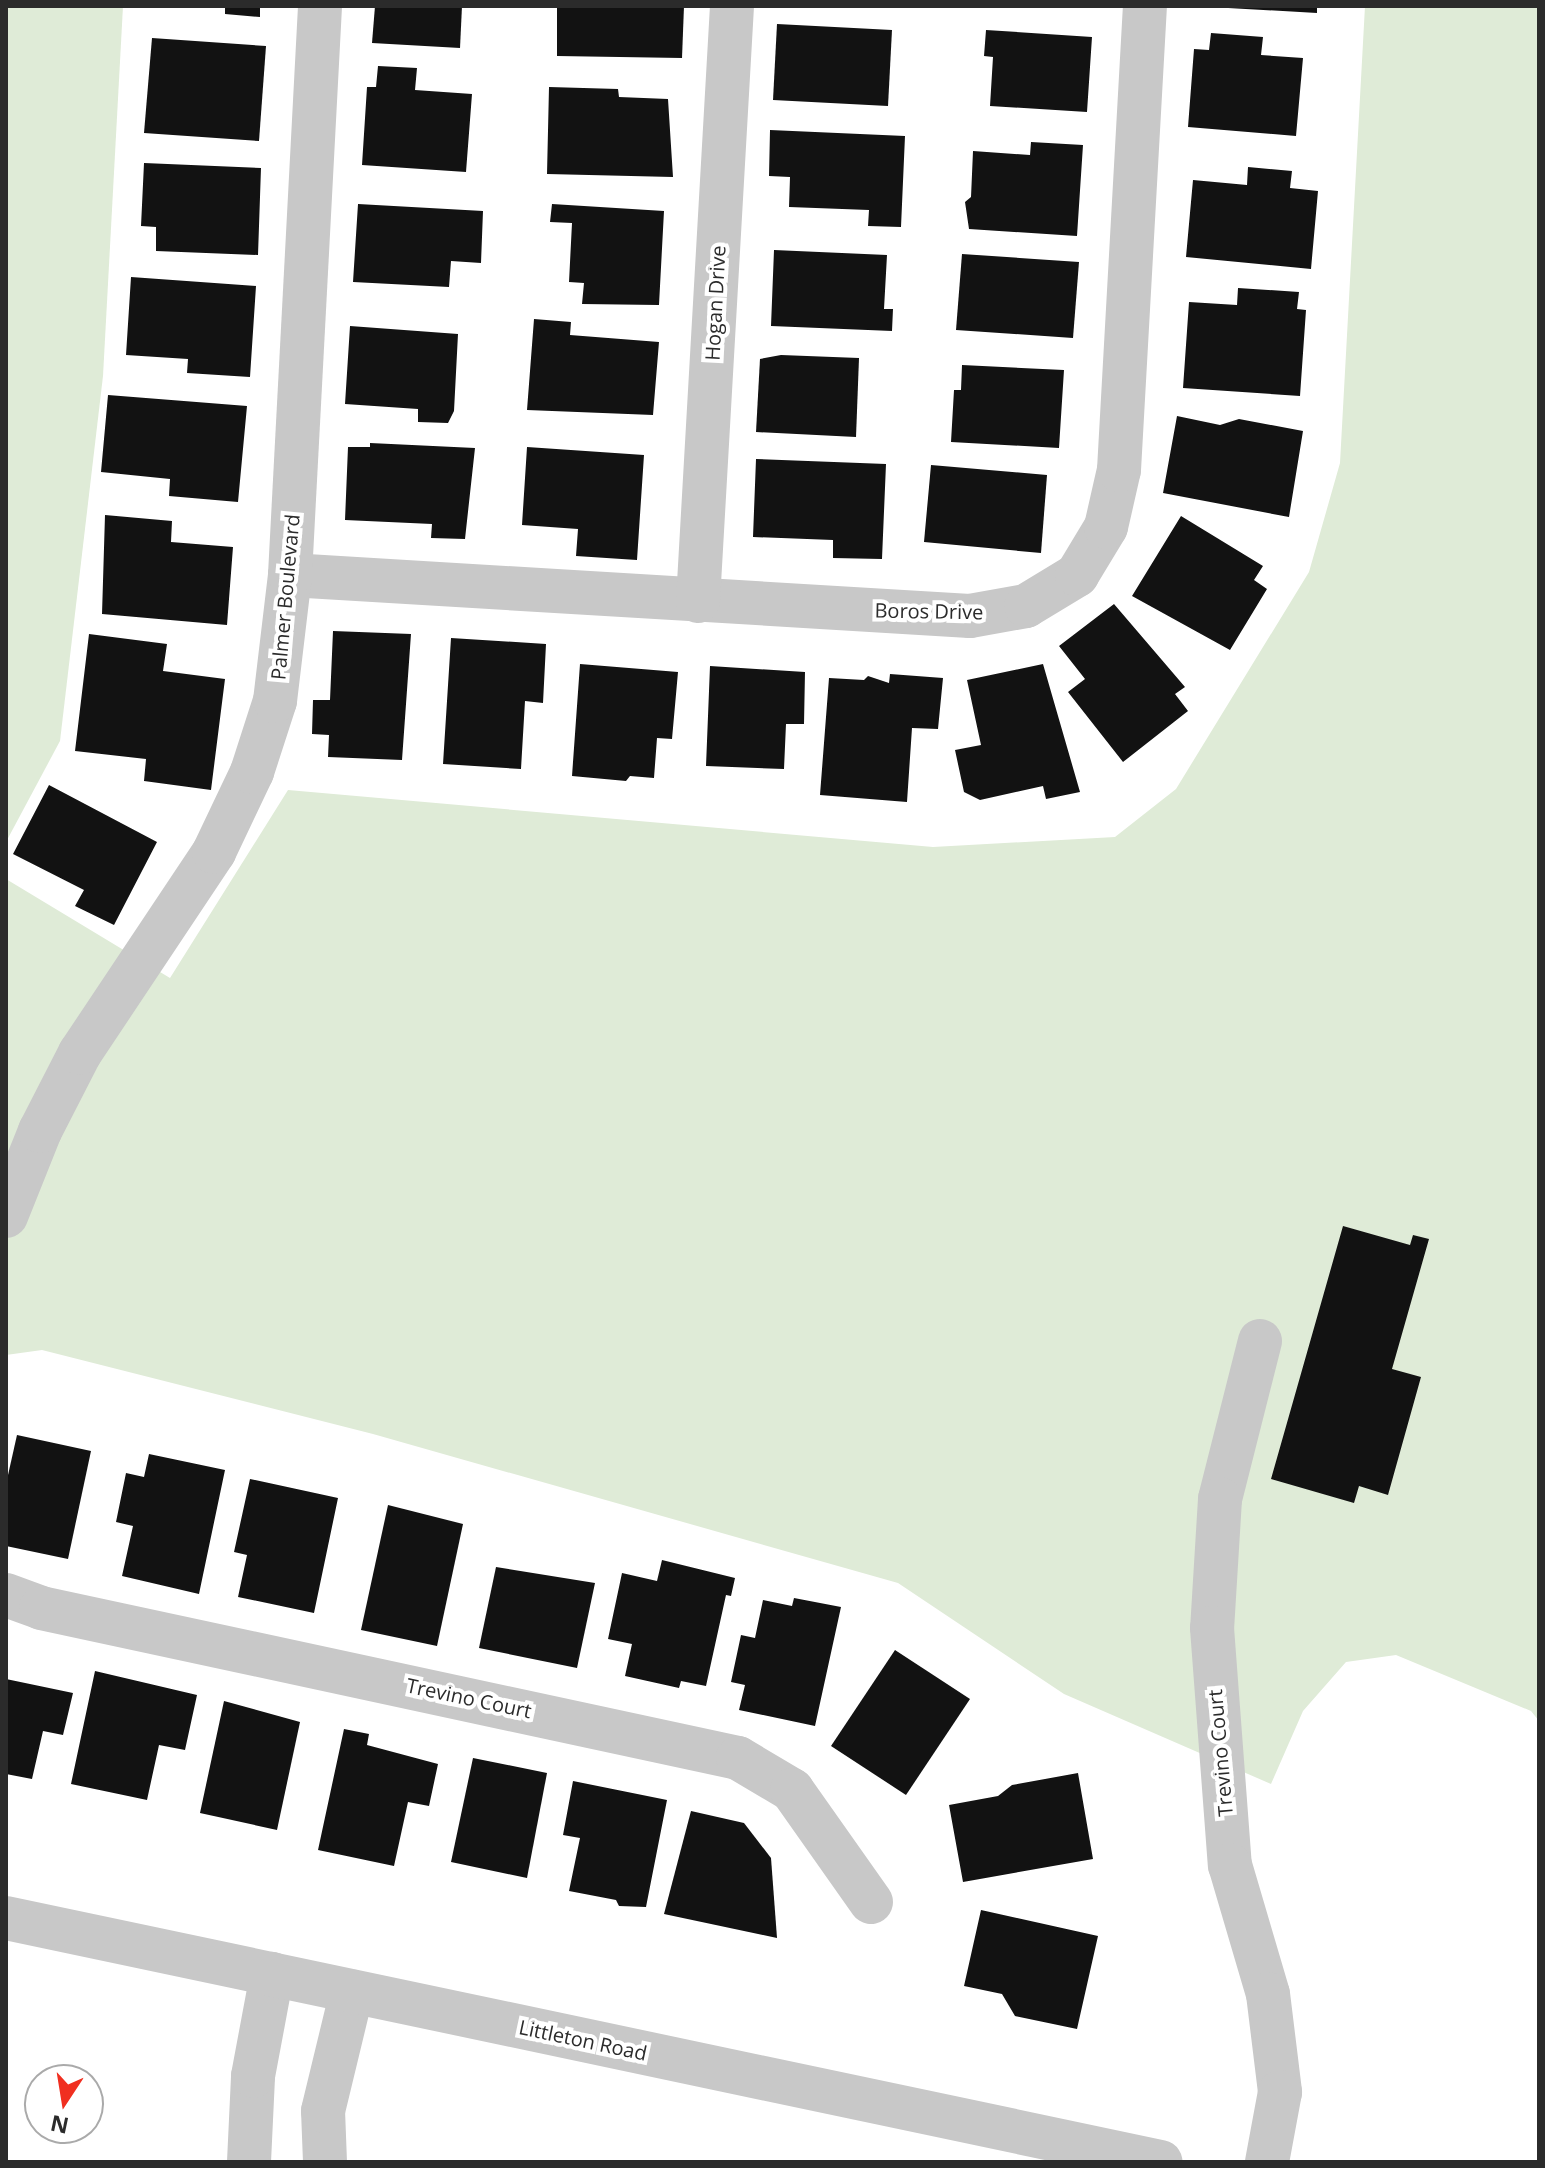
<!DOCTYPE html>
<style>
body{margin:0}
#map{position:relative;width:1545px;height:2168px;overflow:hidden;background:#fff;font-family:"Open Sans",sans-serif}
div>[style]{position:absolute}
.green>*{inset:0;background:#dfebd7}
.building>*{inset:0;background:#121212}
.minor>*{height:44px;margin:-22px;padding:0 22px;transform-origin:22px;border-radius:22px;background:#c8c8c8}
.tertiary>*{height:44px;margin:-22px;padding:0 22px;transform-origin:22px;border-radius:22px;background:#c8c8c8}
span{translate:-50% -50%;white-space:nowrap;text-align:center;line-height:1.15;-webkit-text-stroke:8px #fff;paint-order:stroke}
.street-label{font-size:20px;color:#2b2b2b}
.frame{position:absolute;inset:0;border:8px solid #2b2b2b;pointer-events:none}
.north{position:absolute;left:24px;top:2064px;width:80px;height:80px;box-sizing:border-box;background:#fff;border:2px solid #aaa;border-radius:50%;rotate:192deg;font-size:22px;font-weight:700;line-height:32px;text-align:center;color:#2b2b2b}
.north::after{content:'';display:block;margin:auto;width:28px;height:36px;background:#f02f20;clip-path:polygon(50% 0,100% 100%,50% 72%,0 100%)}
</style>
<div id="map">
<div class="green">
<div style="clip-path:polygon(6px 6px,123px 6px,103px 376px,60px 741px,6px 842px)"></div>
<div style="clip-path:polygon(1365px 6px,1539px 6px,1539px 1721px,1531px 1711px,1396px 1655px,1346px 1662px,1303px 1711px,1271px 1784px,1064px 1694px,898px 1583px,373px 1434px,42px 1350px,6px 1355px,6px 879px,170px 978px,288px 790px,933px 847px,1115px 837px,1176px 789px,1309px 572px,1340px 463px)"></div>
</div>
<div class="building">
<div style="clip-path:polygon(225px 6px,260px 6px,260px 17px,225px 14px)"></div>
<div style="clip-path:polygon(375px 6px,462px 6px,460px 48px,372px 43px)"></div>
<div style="clip-path:polygon(557px 6px,684px 6px,682px 58px,557px 56px)"></div>
<div style="clip-path:polygon(1193px 6px,1317px 6px,1317px 13px)"></div>
<div style="clip-path:polygon(777px 24px,892px 30px,888px 106px,773px 100px)"></div>
<div style="clip-path:polygon(986px 30px,1092px 37px,1087px 112px,990px 106px,993px 57px,984px 56px)"></div>
<div style="clip-path:polygon(1211px 33px,1263px 37px,1261px 55px,1303px 58px,1296px 136px,1188px 127px,1194px 49px,1209px 50px)"></div>
<div style="clip-path:polygon(152px 38px,266px 46px,259px 141px,144px 133px)"></div>
<div style="clip-path:polygon(378px 66px,417px 68px,415px 90px,472px 94px,466px 172px,362px 165px,367px 87px,376px 87px)"></div>
<div style="clip-path:polygon(549px 87px,618px 89px,619px 97px,668px 99px,673px 177px,547px 174px)"></div>
<div style="clip-path:polygon(770px 130px,905px 136px,901px 227px,868px 226px,869px 210px,789px 207px,790px 177px,769px 176px)"></div>
<div style="clip-path:polygon(1031px 142px,1083px 145px,1077px 236px,969px 229px,965px 202px,971px 197px,973px 151px,1030px 155px)"></div>
<div style="clip-path:polygon(144px 163px,261px 168px,258px 255px,156px 251px,156px 227px,141px 226px)"></div>
<div style="clip-path:polygon(1248px 167px,1292px 171px,1290px 188px,1318px 191px,1311px 269px,1186px 257px,1193px 180px,1247px 185px)"></div>
<div style="clip-path:polygon(358px 204px,483px 211px,481px 263px,451px 261px,449px 287px,353px 282px)"></div>
<div style="clip-path:polygon(552px 204px,664px 211px,659px 305px,582px 304px,584px 283px,569px 282px,572px 223px,550px 222px)"></div>
<div style="clip-path:polygon(774px 250px,887px 255px,884px 309px,893px 309px,892px 331px,771px 326px)"></div>
<div style="clip-path:polygon(962px 254px,1079px 262px,1073px 338px,956px 330px)"></div>
<div style="clip-path:polygon(131px 277px,256px 286px,250px 377px,187px 373px,188px 359px,126px 355px)"></div>
<div style="clip-path:polygon(1238px 288px,1299px 292px,1297px 309px,1306px 310px,1300px 396px,1183px 388px,1189px 302px,1237px 305px)"></div>
<div style="clip-path:polygon(534px 319px,571px 322px,570px 335px,659px 342px,653px 415px,527px 410px)"></div>
<div style="clip-path:polygon(350px 326px,458px 334px,454px 411px,448px 423px,418px 422px,418px 409px,345px 404px)"></div>
<div style="clip-path:polygon(781px 355px,859px 358px,856px 437px,756px 432px,760px 359px)"></div>
<div style="clip-path:polygon(962px 365px,1064px 370px,1059px 448px,951px 442px,954px 390px,961px 390px)"></div>
<div style="clip-path:polygon(108px 395px,247px 406px,238px 502px,169px 496px,170px 479px,101px 472px)"></div>
<div style="clip-path:polygon(1177px 416px,1220px 425px,1239px 419px,1303px 431px,1289px 517px,1163px 493px)"></div>
<div style="clip-path:polygon(370px 443px,475px 448px,465px 539px,431px 538px,432px 524px,345px 520px,348px 447px,370px 447px)"></div>
<div style="clip-path:polygon(527px 447px,644px 455px,637px 560px,576px 556px,578px 529px,522px 525px)"></div>
<div style="clip-path:polygon(756px 459px,886px 464px,882px 559px,833px 558px,833px 540px,753px 537px)"></div>
<div style="clip-path:polygon(931px 465px,1047px 475px,1041px 553px,924px 542px)"></div>
<div style="clip-path:polygon(105px 515px,172px 521px,171px 542px,233px 547px,227px 625px,102px 614px)"></div>
<div style="clip-path:polygon(1181px 516px,1263px 566px,1254px 580px,1267px 589px,1230px 650px,1132px 596px)"></div>
<div style="clip-path:polygon(1114px 604px,1185px 687px,1175px 694px,1188px 711px,1123px 762px,1068px 692px,1085px 679px,1059px 646px)"></div>
<div style="clip-path:polygon(333px 631px,411px 634px,402px 760px,328px 757px,329px 735px,312px 734px,313px 700px,330px 700px)"></div>
<div style="clip-path:polygon(89px 634px,167px 644px,163px 671px,225px 679px,211px 790px,144px 781px,146px 759px,75px 751px)"></div>
<div style="clip-path:polygon(451px 638px,546px 644px,543px 703px,525px 701px,521px 769px,443px 764px)"></div>
<div style="clip-path:polygon(580px 664px,678px 672px,672px 739px,657px 738px,654px 778px,630px 776px,626px 781px,572px 776px)"></div>
<div style="clip-path:polygon(1043px 664px,1080px 792px,1046px 799px,1043px 786px,980px 800px,964px 792px,955px 750px,981px 745px,967px 680px)"></div>
<div style="clip-path:polygon(710px 666px,805px 672px,804px 724px,786px 724px,784px 769px,706px 766px)"></div>
<div style="clip-path:polygon(890px 674px,943px 678px,938px 729px,912px 728px,907px 802px,820px 795px,829px 678px,864px 680px,868px 676px,889px 683px)"></div>
<div style="clip-path:polygon(49px 785px,157px 842px,114px 925px,75px 906px,84px 890px,13px 854px)"></div>
<div style="clip-path:polygon(1343px 1226px,1410px 1245px,1413px 1235px,1429px 1239px,1392px 1369px,1421px 1377px,1388px 1495px,1359px 1486px,1354px 1503px,1271px 1479px)"></div>
<div style="clip-path:polygon(17px 1435px,91px 1451px,68px 1559px,6px 1546px,6px 1484px)"></div>
<div style="clip-path:polygon(149px 1454px,225px 1470px,199px 1594px,122px 1576px,133px 1526px,116px 1522px,126px 1473px,144px 1477px)"></div>
<div style="clip-path:polygon(250px 1479px,338px 1498px,314px 1613px,238px 1597px,247px 1555px,234px 1552px)"></div>
<div style="clip-path:polygon(388px 1505px,463px 1524px,437px 1646px,361px 1630px)"></div>
<div style="clip-path:polygon(662px 1560px,735px 1578px,731px 1596px,726px 1595px,706px 1686px,681px 1681px,679px 1688px,625px 1676px,632px 1644px,608px 1639px,622px 1573px,657px 1581px)"></div>
<div style="clip-path:polygon(496px 1567px,595px 1583px,577px 1668px,479px 1648px)"></div>
<div style="clip-path:polygon(794px 1598px,841px 1607px,815px 1726px,739px 1710px,745px 1685px,731px 1682px,741px 1635px,755px 1638px,763px 1600px,792px 1606px)"></div>
<div style="clip-path:polygon(895px 1650px,970px 1699px,906px 1795px,831px 1746px)"></div>
<div style="clip-path:polygon(95px 1671px,197px 1695px,185px 1750px,159px 1745px,147px 1800px,71px 1784px)"></div>
<div style="clip-path:polygon(6px 1679px,73px 1693px,63px 1735px,43px 1731px,32px 1779px,6px 1774px)"></div>
<div style="clip-path:polygon(224px 1701px,300px 1722px,277px 1830px,200px 1813px)"></div>
<div style="clip-path:polygon(344px 1729px,369px 1734px,367px 1745px,438px 1764px,429px 1806px,408px 1802px,394px 1866px,318px 1850px)"></div>
<div style="clip-path:polygon(473px 1758px,547px 1773px,527px 1878px,451px 1862px)"></div>
<div style="clip-path:polygon(1078px 1773px,1093px 1859px,963px 1882px,949px 1805px,998px 1796px,1012px 1785px)"></div>
<div style="clip-path:polygon(573px 1781px,667px 1800px,646px 1907px,619px 1906px,616px 1900px,569px 1891px,580px 1838px,563px 1835px)"></div>
<div style="clip-path:polygon(691px 1811px,744px 1823px,771px 1858px,777px 1938px,664px 1914px)"></div>
<div style="clip-path:polygon(981px 1910px,1098px 1936px,1077px 2029px,1015px 2016px,1002px 1994px,964px 1986px)"></div>
</div>
<div class="minor">
<div style="left:290px;top:575px;width:681px;rotate:3.45deg"></div>
<div style="left:970px;top:616px;width:57px;rotate:-10.1deg"></div>
<div style="left:1026px;top:606px;width:60px;rotate:-31.3deg"></div>
<div style="left:1077px;top:575px;width:56px;rotate:-58.9deg"></div>
<div style="left:1106px;top:527px;width:58px;rotate:-77.2deg"></div>
<div style="left:1119px;top:470px;width:465px;rotate:-86.8deg"></div>
<div style="left:698px;top:601px;width:596px;rotate:-86.73deg"></div>
<div style="left:6px;top:1216px;width:92px;rotate:-68.2deg"></div>
<div style="left:40px;top:1131px;width:88px;rotate:-62.9deg"></div>
<div style="left:80px;top:1053px;width:242px;rotate:-56.3deg"></div>
<div style="left:214px;top:852px;width:89px;rotate:-64.6deg"></div>
<div style="left:252px;top:772px;width:75px;rotate:-72.1deg"></div>
<div style="left:275px;top:701px;width:127px;rotate:-83.2deg"></div>
<div style="left:290px;top:575px;width:570px;rotate:-86.98deg"></div>
<div style="left:1260px;top:1341px;width:163px;rotate:104.2deg"></div>
<div style="left:1220px;top:1499px;width:129px;rotate:93.5deg"></div>
<div style="left:1212px;top:1628px;width:238px;rotate:85.7deg"></div>
<div style="left:1230px;top:1865px;width:134px;rotate:73.6deg"></div>
<div style="left:1268px;top:1994px;width:99px;rotate:83deg"></div>
<div style="left:1280px;top:2092px;width:71px;rotate:100.5deg"></div>
<div style="left:6px;top:1595px;width:37px;rotate:20deg"></div>
<div style="left:41px;top:1608px;width:713px;rotate:12.15deg"></div>
<div style="left:738px;top:1758px;width:63px;rotate:30.7deg"></div>
<div style="left:792px;top:1790px;width:137px;rotate:54.8deg"></div>
<div style="left:249px;top:2162px;width:86px;rotate:-87.3deg"></div>
<div style="left:253px;top:2076px;width:104px;rotate:-79.4deg"></div>
<div style="left:325px;top:2162px;width:51px;rotate:-92.2deg"></div>
<div style="left:323px;top:2111px;width:123px;rotate:-76.4deg"></div>
</div>
<div class="tertiary">
<div style="left:6px;top:1918px;width:1180px;rotate:11.93deg"></div>
</div>
<div class="street-label">
<span style="left:715px;top:303px;rotate:-87deg">Hogan Drive</span>
<span style="left:285px;top:597px;rotate:-85deg">Palmer Boulevard</span>
<span style="left:929px;top:611px;rotate:1deg">Boros Drive</span>
<span style="left:469px;top:1698px;rotate:12deg">Trevino Court</span>
<span style="left:1220px;top:1753px;rotate:-95deg">Trevino Court</span>
<span style="left:583px;top:2040px;rotate:12deg">Littleton Road</span>
</div>
<div class="frame"></div>
<div class="north">N</div>
</div>
